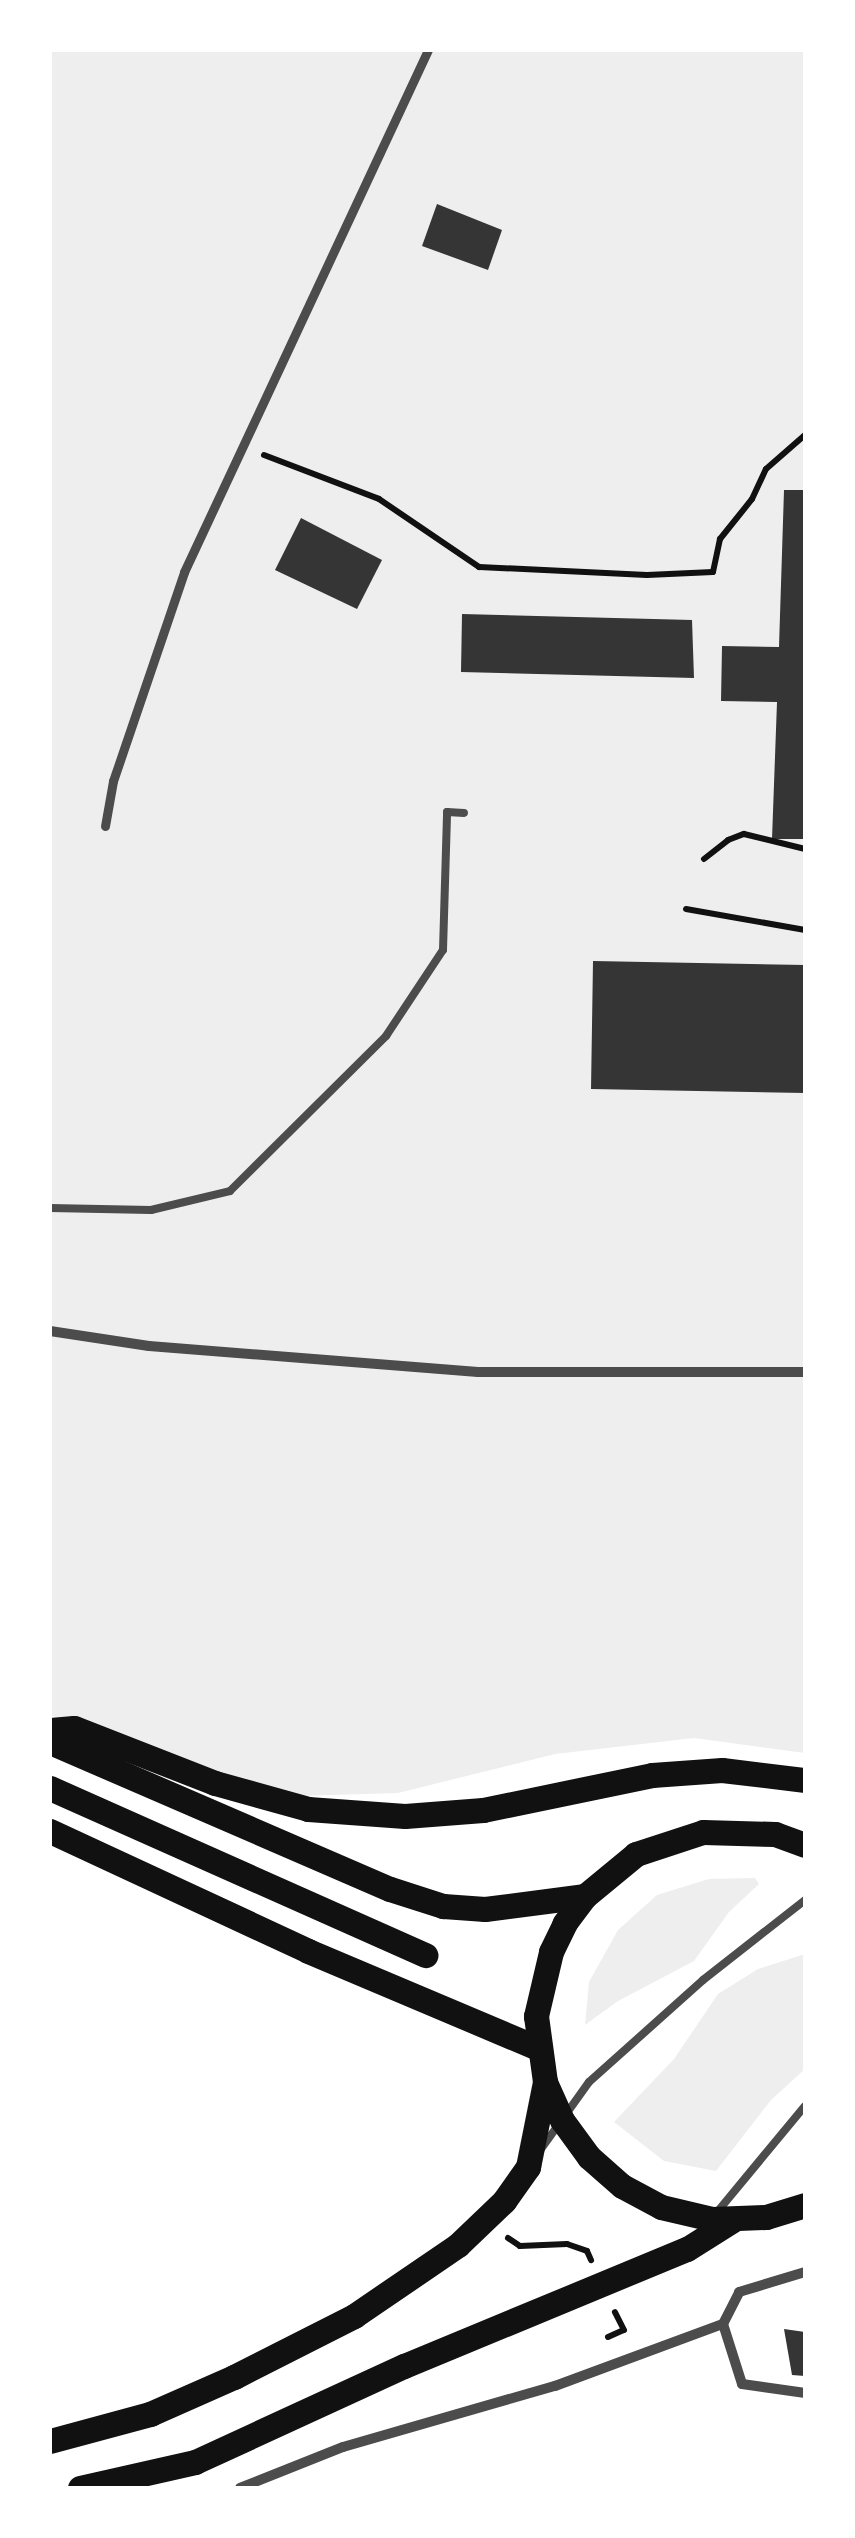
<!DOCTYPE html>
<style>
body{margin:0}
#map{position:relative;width:855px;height:2538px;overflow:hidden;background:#fff;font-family:"Source Sans 3",sans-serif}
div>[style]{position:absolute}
.green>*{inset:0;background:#eee}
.building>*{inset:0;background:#353535}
.path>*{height:6px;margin:-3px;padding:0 3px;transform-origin:3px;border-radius:3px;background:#111}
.service>*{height:8px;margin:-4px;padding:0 4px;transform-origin:4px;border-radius:4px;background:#4c4c4c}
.pedestrian>*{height:9px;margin:-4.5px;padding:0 4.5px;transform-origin:4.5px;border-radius:4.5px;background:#4c4c4c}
.minor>*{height:10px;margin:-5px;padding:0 5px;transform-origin:5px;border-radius:5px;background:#4c4c4c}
.primary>*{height:25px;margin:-12.5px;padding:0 12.5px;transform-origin:12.5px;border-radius:12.5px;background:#111}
span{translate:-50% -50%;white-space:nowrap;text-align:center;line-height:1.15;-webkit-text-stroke:9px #fff;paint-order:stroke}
.frame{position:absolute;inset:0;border:52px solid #fff;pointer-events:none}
</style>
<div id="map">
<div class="green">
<div style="clip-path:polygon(50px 50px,805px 50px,805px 1753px,694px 1738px,555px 1754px,398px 1793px,264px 1797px,50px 1715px)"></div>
<div style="clip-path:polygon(755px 1878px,759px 1884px,729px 1912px,694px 1961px,618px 2001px,585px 2025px,589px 1982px,618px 1930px,657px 1895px,709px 1879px)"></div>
<div style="clip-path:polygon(805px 1954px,805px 2069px,771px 2100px,716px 2171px,664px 2161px,614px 2122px,674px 2059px,718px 1994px,758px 1969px)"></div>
</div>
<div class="building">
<div style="clip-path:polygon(437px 204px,502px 230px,488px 270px,422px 246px)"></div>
<div style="clip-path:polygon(784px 490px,805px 490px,805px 839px,772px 839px,777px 702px,721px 701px,722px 646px,779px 647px)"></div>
<div style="clip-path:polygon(301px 518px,382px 560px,357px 609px,275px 570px)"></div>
<div style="clip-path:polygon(462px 614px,692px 620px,694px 678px,461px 672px)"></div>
<div style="clip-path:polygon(593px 961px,805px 965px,805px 1093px,591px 1089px)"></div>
<div style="clip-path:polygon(784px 2329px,805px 2332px,805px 2376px,792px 2375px)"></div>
</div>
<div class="path">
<div style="left:264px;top:455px;width:123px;rotate:20.9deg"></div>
<div style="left:379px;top:499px;width:121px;rotate:34.2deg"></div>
<div style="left:479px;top:567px;width:168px;rotate:2.7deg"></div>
<div style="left:647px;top:575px;width:66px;rotate:-2.6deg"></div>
<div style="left:713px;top:572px;width:34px;rotate:-78deg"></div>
<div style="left:720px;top:539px;width:51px;rotate:-51.3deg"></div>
<div style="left:752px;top:499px;width:33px;rotate:-65deg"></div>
<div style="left:766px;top:469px;width:52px;rotate:-41.1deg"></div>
<div style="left:704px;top:859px;width:31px;rotate:-38deg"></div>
<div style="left:728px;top:840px;width:17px;rotate:-21deg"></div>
<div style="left:744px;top:834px;width:63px;rotate:13.8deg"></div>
<div style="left:686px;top:909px;width:121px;rotate:10deg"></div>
<div style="left:508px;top:2238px;width:14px;rotate:34deg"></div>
<div style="left:520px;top:2246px;width:47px;rotate:-2.4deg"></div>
<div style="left:567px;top:2244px;width:21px;rotate:19deg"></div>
<div style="left:587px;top:2251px;width:10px;rotate:66deg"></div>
<div style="left:608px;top:2337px;width:17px;rotate:-24deg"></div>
<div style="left:624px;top:2330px;width:20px;rotate:-117deg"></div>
</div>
<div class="service">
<div style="left:50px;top:1208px;width:101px;rotate:1.1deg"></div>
<div style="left:151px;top:1210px;width:81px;rotate:-13.5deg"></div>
<div style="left:230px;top:1191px;width:220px;rotate:-44.8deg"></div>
<div style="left:386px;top:1036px;width:103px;rotate:-56.5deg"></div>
<div style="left:443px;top:950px;width:138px;rotate:-88.3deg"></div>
<div style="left:447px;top:812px;width:17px;rotate:3deg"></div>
<div style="left:541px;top:2149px;width:82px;rotate:-54.4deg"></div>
<div style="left:589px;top:2082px;width:153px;rotate:-41.8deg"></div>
<div style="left:703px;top:1980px;width:130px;rotate:-38.1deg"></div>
<div style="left:718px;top:2211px;width:136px;rotate:-50.4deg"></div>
</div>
<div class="pedestrian">
<div style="left:105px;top:826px;width:46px;rotate:-79.9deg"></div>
<div style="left:113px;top:781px;width:221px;rotate:-71.2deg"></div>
<div style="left:184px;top:572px;width:576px;rotate:-64.95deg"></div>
</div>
<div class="minor">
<div style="left:50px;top:1331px;width:100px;rotate:8.6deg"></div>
<div style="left:149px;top:1346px;width:330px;rotate:4.5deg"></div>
<div style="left:478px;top:1372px;width:327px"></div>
<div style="left:723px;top:2324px;width:63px;rotate:72.4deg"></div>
<div style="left:742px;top:2384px;width:64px;rotate:8.1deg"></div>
<div style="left:240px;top:2488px;width:111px;rotate:-21.7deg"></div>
<div style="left:343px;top:2447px;width:221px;rotate:-16.1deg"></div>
<div style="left:555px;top:2386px;width:179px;rotate:-20.3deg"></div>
<div style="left:723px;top:2324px;width:36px;rotate:-63deg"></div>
<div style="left:739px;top:2292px;width:69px;rotate:-16.9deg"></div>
</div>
<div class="primary">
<div style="left:50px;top:1730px;width:24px;rotate:-5deg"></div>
<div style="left:74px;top:1728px;width:151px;rotate:21.3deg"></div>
<div style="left:215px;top:1783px;width:97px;rotate:15.6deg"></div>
<div style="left:308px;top:1809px;width:97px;rotate:4.1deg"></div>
<div style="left:405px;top:1816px;width:78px;rotate:-4.4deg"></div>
<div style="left:483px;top:1810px;width:173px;rotate:-11.7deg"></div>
<div style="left:652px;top:1775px;width:70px;rotate:-4.1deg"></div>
<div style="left:722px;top:1770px;width:84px;rotate:6.9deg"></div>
<div style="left:50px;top:1742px;width:370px;rotate:23.4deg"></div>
<div style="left:390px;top:1889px;width:56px;rotate:17.8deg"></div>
<div style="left:443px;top:1906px;width:42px;rotate:4.1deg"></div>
<div style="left:485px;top:1909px;width:101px;rotate:-7.4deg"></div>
<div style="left:50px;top:1788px;width:411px;rotate:24deg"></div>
<div style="left:50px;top:1831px;width:285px;rotate:24.9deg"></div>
<div style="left:308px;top:1951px;width:250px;rotate:22.9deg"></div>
<div style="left:805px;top:1845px;width:32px;rotate:-160deg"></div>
<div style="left:775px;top:1834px;width:72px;rotate:-178.4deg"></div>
<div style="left:703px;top:1832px;width:71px;rotate:161.8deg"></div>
<div style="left:636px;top:1854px;width:66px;rotate:140.5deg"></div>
<div style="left:585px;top:1896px;width:34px;rotate:127deg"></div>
<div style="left:565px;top:1923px;width:32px;rotate:116deg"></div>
<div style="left:551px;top:1952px;width:66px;rotate:103.2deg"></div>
<div style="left:536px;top:2016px;width:67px;rotate:82.2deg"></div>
<div style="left:545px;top:2082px;width:42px;rotate:65.9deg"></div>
<div style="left:562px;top:2120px;width:46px;rotate:53.9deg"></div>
<div style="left:589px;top:2157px;width:44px;rotate:41.3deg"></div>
<div style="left:622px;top:2186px;width:44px;rotate:28.3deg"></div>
<div style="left:661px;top:2207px;width:52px;rotate:13.2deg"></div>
<div style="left:712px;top:2219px;width:54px;rotate:-2.1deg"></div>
<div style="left:766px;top:2217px;width:41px;rotate:-17.1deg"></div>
<div style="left:50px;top:2441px;width:104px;rotate:-15.1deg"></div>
<div style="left:150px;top:2414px;width:92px;rotate:-23.8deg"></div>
<div style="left:234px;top:2377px;width:135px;rotate:-26.9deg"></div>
<div style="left:354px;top:2316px;width:126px;rotate:-34.3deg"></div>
<div style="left:458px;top:2245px;width:64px;rotate:-43.7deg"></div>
<div style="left:504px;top:2201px;width:42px;rotate:-54.8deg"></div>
<div style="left:528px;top:2167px;width:87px;rotate:-78.7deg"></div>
<div style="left:80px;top:2488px;width:118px;rotate:-12.7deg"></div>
<div style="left:195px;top:2462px;width:230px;rotate:-24.7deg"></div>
<div style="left:404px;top:2366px;width:306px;rotate:-22.5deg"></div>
<div style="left:687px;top:2249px;width:54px;rotate:-32.2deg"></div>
</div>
<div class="frame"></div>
</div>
